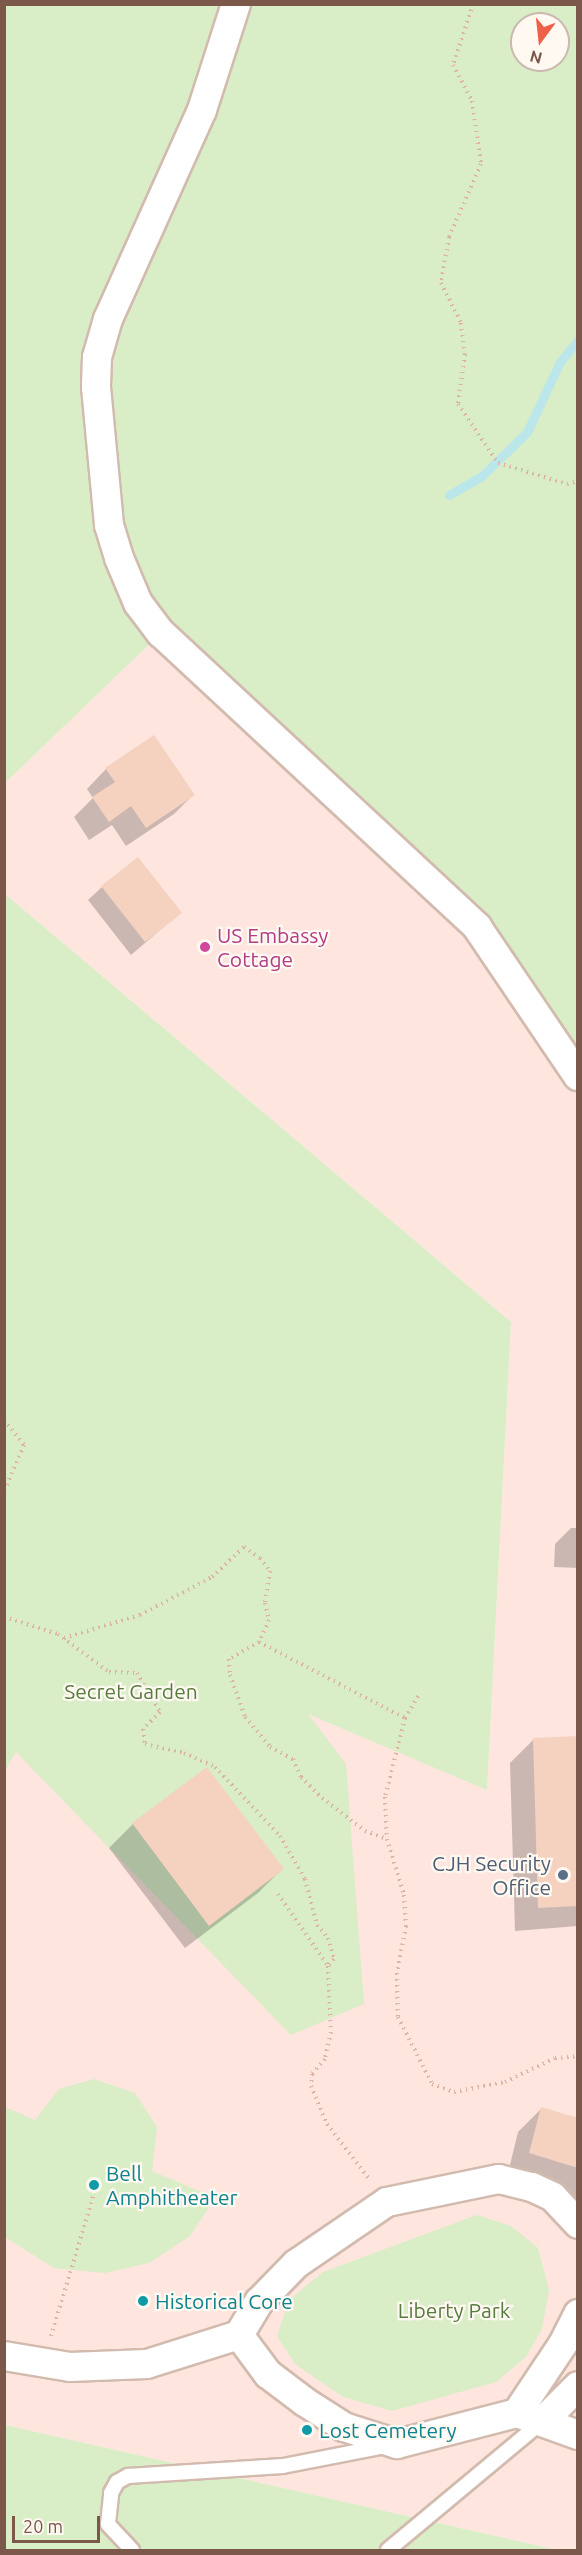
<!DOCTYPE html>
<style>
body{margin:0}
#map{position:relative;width:582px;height:2555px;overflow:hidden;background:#fef5ea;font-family:Ubuntu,sans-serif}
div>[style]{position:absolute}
.commercial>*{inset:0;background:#fee5de}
.green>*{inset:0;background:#d9edc7}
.shadow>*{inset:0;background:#0003}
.stream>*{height:9px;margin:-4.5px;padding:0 4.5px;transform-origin:4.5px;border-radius:4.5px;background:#bce7ea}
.building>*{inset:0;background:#f5d1c0}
.path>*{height:4px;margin-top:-2px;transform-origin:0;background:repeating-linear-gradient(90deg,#dbb4a2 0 1.5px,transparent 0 6px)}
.roads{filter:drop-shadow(2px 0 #d2bbae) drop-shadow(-2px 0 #d2bbae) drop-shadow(0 2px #d2bbae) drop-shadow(0 -2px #d2bbae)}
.lane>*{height:14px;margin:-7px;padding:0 7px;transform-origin:7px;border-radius:7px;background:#fff}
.street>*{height:28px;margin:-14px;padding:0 14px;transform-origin:14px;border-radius:14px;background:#fff}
.dots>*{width:16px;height:16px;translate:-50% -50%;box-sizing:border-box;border:3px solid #fff9f2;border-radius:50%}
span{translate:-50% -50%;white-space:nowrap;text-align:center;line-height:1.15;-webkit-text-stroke:4.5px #fff9f2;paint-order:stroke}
.hotel-label{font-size:21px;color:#b23c85}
.left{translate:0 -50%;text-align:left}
.park-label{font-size:21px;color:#567c3f}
.service-label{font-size:21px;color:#4e5e75}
.right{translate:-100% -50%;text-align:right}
.culture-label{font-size:21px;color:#0d838f}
.frame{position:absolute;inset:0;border:6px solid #7c584b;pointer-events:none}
.north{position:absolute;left:510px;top:12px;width:60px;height:60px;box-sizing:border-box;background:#fff9f2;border:2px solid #cbb9af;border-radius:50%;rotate:195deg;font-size:16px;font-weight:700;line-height:24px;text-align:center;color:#7c584b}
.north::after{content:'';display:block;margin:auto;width:21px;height:27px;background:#ee6149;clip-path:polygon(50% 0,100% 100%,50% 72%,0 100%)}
.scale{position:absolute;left:12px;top:2516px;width:88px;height:27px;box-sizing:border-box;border:3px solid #7c584b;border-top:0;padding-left:8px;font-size:18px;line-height:21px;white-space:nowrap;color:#7c584b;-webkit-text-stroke:4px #fff9f2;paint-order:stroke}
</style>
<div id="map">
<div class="commercial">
<div style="clip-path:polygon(161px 633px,477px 927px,577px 1076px,577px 2550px,557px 2550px,5px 2425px,4px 1771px,15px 1752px,166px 1652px,487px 1789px,511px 1322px,5px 894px,5px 783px)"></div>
</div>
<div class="green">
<div style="clip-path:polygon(evenodd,5px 5px,577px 5px,577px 1076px,477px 927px,161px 633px,5px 783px,5px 5px,522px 24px,558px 24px,558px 60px,522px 60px,522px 24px)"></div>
<div style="clip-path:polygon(5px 894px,511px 1322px,487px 1790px,308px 1714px,346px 1764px,364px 2004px,291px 2035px,16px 1752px,5px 1771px)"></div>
<div style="clip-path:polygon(94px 2079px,135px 2093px,157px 2127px,152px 2171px,215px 2198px,190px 2236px,149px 2263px,105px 2273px,54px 2268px,5px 2237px,5px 2107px,35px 2120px,59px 2089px)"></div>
<div style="clip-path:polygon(477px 2215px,511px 2226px,538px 2248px,549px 2290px,542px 2329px,526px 2357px,496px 2382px,392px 2411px,343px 2397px,295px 2364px,277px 2336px,289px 2300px,323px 2272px)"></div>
<div style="clip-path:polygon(5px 2425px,557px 2550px,5px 2550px)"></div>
</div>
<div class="shadow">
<div style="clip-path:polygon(106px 769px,193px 795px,174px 814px,126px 846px,112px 825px,89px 840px,74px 817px,93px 798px,87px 789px)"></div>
<div style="clip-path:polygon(102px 887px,180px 913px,131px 955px,88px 900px)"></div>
<div style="clip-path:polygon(571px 1528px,578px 1528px,578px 1568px,554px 1567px,555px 1544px)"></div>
<div style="clip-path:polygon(578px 1738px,578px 1926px,515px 1931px,510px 1763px,533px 1740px)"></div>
<div style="clip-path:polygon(206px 1770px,282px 1869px,258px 1893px,185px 1948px,109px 1848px,133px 1824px)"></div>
<div style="clip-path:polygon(541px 2109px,578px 2119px,578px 2198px,507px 2177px,518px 2132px)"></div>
</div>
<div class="stream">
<div style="left:449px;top:495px;width:39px;rotate:-30deg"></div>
<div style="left:483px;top:475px;width:62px;rotate:-44.3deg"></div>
<div style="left:527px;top:432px;width:77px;rotate:-64.8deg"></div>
<div style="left:560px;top:362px;width:28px;rotate:-51deg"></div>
</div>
<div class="building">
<div style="clip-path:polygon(154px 735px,195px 795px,146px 828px,131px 806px,109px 822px,92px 797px,115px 782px,105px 768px)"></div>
<div style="clip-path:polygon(138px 857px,182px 913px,145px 942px,101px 886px)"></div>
<div style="clip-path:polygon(578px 1736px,578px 1906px,538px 1908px,533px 1738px)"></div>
<div style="clip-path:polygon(207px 1767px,284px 1869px,209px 1926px,132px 1823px)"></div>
<div style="clip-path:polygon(541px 2107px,578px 2118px,578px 2168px,529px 2153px)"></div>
</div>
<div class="path">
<div style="left:473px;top:4px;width:64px;rotate:108.2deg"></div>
<div style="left:453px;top:65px;width:41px;rotate:62.2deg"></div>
<div style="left:472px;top:101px;width:64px;rotate:81.9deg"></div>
<div style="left:481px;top:164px;width:80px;rotate:113.7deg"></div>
<div style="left:449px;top:237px;width:47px;rotate:99.9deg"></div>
<div style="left:441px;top:283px;width:45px;rotate:63.4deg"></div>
<div style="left:461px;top:323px;width:31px;rotate:83deg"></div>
<div style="left:465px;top:354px;width:50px;rotate:98deg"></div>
<div style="left:458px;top:404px;width:71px;rotate:55.9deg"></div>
<div style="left:498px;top:463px;width:72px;rotate:16.9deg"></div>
<div style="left:567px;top:484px;width:11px;rotate:-15deg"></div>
<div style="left:4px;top:1420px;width:32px;rotate:51deg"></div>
<div style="left:24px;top:1445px;width:50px;rotate:113.5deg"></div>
<div style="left:4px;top:1617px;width:57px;rotate:17.5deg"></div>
<div style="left:58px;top:1634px;width:64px;rotate:36.7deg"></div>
<div style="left:109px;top:1672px;width:28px;rotate:2deg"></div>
<div style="left:137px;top:1673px;width:45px;rotate:59.5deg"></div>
<div style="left:160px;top:1712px;width:24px;rotate:135deg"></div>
<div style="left:143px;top:1729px;width:15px;rotate:82deg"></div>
<div style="left:145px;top:1744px;width:40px;rotate:13deg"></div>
<div style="left:184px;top:1753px;width:34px;rotate:24deg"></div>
<div style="left:215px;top:1767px;width:95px;rotate:46.7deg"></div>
<div style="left:280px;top:1836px;width:50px;rotate:59.8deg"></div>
<div style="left:305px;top:1879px;width:48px;rotate:75.4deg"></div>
<div style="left:317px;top:1925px;width:17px;rotate:50deg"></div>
<div style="left:328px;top:1938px;width:22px;rotate:74deg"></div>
<div style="left:334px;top:1959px;width:9px;rotate:131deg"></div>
<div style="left:64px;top:1638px;width:79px;rotate:-16.8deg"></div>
<div style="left:140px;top:1615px;width:81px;rotate:-27.8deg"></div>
<div style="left:212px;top:1577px;width:44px;rotate:-43.2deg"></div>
<div style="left:244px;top:1547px;width:19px;rotate:35deg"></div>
<div style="left:260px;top:1558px;width:16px;rotate:52deg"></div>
<div style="left:270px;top:1571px;width:32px;rotate:99deg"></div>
<div style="left:265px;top:1603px;width:17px;rotate:77deg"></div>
<div style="left:269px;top:1620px;width:24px;rotate:114deg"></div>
<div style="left:259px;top:1642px;width:34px;rotate:150deg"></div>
<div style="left:229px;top:1659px;width:16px;rotate:86deg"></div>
<div style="left:230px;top:1675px;width:45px;rotate:70.3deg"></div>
<div style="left:245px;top:1717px;width:39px;rotate:50deg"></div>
<div style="left:270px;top:1747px;width:26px;rotate:28deg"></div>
<div style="left:293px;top:1759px;width:20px;rotate:66deg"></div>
<div style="left:301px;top:1777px;width:30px;rotate:45deg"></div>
<div style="left:322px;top:1798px;width:54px;rotate:37.5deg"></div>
<div style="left:365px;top:1831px;width:23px;rotate:20deg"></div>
<div style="left:387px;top:1839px;width:59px;rotate:73.1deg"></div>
<div style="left:404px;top:1895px;width:31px;rotate:86deg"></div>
<div style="left:406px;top:1926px;width:48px;rotate:100.8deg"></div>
<div style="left:397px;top:1973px;width:44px;rotate:88.7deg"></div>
<div style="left:398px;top:2017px;width:75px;rotate:63.1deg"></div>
<div style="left:432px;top:2084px;width:23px;rotate:20deg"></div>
<div style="left:454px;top:2092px;width:52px;rotate:-11.1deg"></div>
<div style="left:505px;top:2082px;width:55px;rotate:-25.6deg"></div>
<div style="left:555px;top:2058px;width:23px;rotate:-5deg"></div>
<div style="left:259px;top:1642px;width:165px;rotate:27.5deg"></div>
<div style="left:405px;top:1718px;width:81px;rotate:104.2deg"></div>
<div style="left:385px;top:1797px;width:42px;rotate:87.3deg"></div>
<div style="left:405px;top:1718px;width:27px;rotate:-59deg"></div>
<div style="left:278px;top:1894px;width:88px;rotate:55.2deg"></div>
<div style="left:328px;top:1966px;width:66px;rotate:87.4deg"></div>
<div style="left:331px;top:2032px;width:28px;rotate:103deg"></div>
<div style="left:325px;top:2059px;width:20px;rotate:131deg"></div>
<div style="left:312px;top:2074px;width:12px;rotate:95deg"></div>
<div style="left:311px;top:2086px;width:41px;rotate:67.2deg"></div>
<div style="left:327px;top:2124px;width:71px;rotate:52.5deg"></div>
<div style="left:51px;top:2336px;width:148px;rotate:-73.2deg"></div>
</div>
<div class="roads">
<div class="lane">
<div style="left:132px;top:2550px;width:35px;rotate:-133deg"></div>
<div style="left:108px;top:2524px;width:31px;rotate:-84deg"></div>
<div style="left:111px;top:2493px;width:13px;rotate:-61deg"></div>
<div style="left:117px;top:2482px;width:13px;rotate:-29deg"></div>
<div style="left:128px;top:2476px;width:155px;rotate:-3.7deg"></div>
<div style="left:283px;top:2466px;width:105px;rotate:-11deg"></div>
<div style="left:388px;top:2550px;width:202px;rotate:-39.8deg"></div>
</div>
<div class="street">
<div style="left:236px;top:4px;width:111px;rotate:107.8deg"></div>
<div style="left:202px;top:110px;width:229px;rotate:114.2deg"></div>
<div style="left:108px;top:319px;width:40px;rotate:106deg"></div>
<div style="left:97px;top:357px;width:30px;rotate:92deg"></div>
<div style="left:96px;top:387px;width:139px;rotate:84.6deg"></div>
<div style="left:109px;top:525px;width:34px;rotate:73deg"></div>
<div style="left:119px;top:558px;width:49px;rotate:67.1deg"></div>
<div style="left:138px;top:603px;width:38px;rotate:53deg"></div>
<div style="left:161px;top:633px;width:432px;rotate:42.9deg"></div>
<div style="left:477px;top:927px;width:180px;rotate:55.9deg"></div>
<div style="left:239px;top:2335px;width:49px;rotate:53.4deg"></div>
<div style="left:268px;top:2374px;width:46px;rotate:37.1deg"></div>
<div style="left:305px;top:2402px;width:46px;rotate:32.7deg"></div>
<div style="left:344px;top:2427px;width:56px;rotate:17.8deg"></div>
<div style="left:397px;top:2444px;width:124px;rotate:-14.5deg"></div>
<div style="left:517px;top:2413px;width:65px;rotate:19.8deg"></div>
<div style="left:4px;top:2356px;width:67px;rotate:9.5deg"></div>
<div style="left:70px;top:2367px;width:77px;rotate:-2.2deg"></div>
<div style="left:147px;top:2364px;width:96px;rotate:-17.5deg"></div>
<div style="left:239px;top:2335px;width:39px;rotate:-59deg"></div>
<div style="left:259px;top:2302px;width:53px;rotate:-45.8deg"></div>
<div style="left:296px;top:2264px;width:110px;rotate:-34.3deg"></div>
<div style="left:387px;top:2202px;width:114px;rotate:-11.6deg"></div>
<div style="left:499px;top:2179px;width:34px;rotate:14deg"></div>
<div style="left:532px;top:2187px;width:23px;rotate:25deg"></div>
<div style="left:553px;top:2197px;width:37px;rotate:47deg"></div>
<div style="left:517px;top:2413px;width:83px;rotate:-56.3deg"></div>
<div style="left:563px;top:2344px;width:34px;rotate:-63deg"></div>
<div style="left:543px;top:2421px;width:49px;rotate:-45deg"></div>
</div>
</div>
<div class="dots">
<div style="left:205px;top:947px;background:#d1479c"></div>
<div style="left:563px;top:1875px;background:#5c6f8a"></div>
<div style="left:94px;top:2185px;background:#0f9aa8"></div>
<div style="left:143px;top:2301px;background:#0f9aa8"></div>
<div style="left:307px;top:2430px;background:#0f9aa8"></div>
</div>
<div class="hotel-label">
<span class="left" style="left:217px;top:947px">US Embassy<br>Cottage</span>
</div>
<div class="park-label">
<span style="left:131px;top:1691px">Secret Garden</span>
<span style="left:454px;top:2310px">Liberty Park</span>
</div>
<div class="service-label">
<span class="right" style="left:551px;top:1875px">CJH Security<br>Office</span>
</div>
<div class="culture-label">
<span class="left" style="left:106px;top:2185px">Bell<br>Amphitheater</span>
<span class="left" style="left:155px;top:2301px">Historical Core</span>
<span class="left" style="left:319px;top:2430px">Lost Cemetery</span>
</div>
<div class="frame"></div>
<div class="north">N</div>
<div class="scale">20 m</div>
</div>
